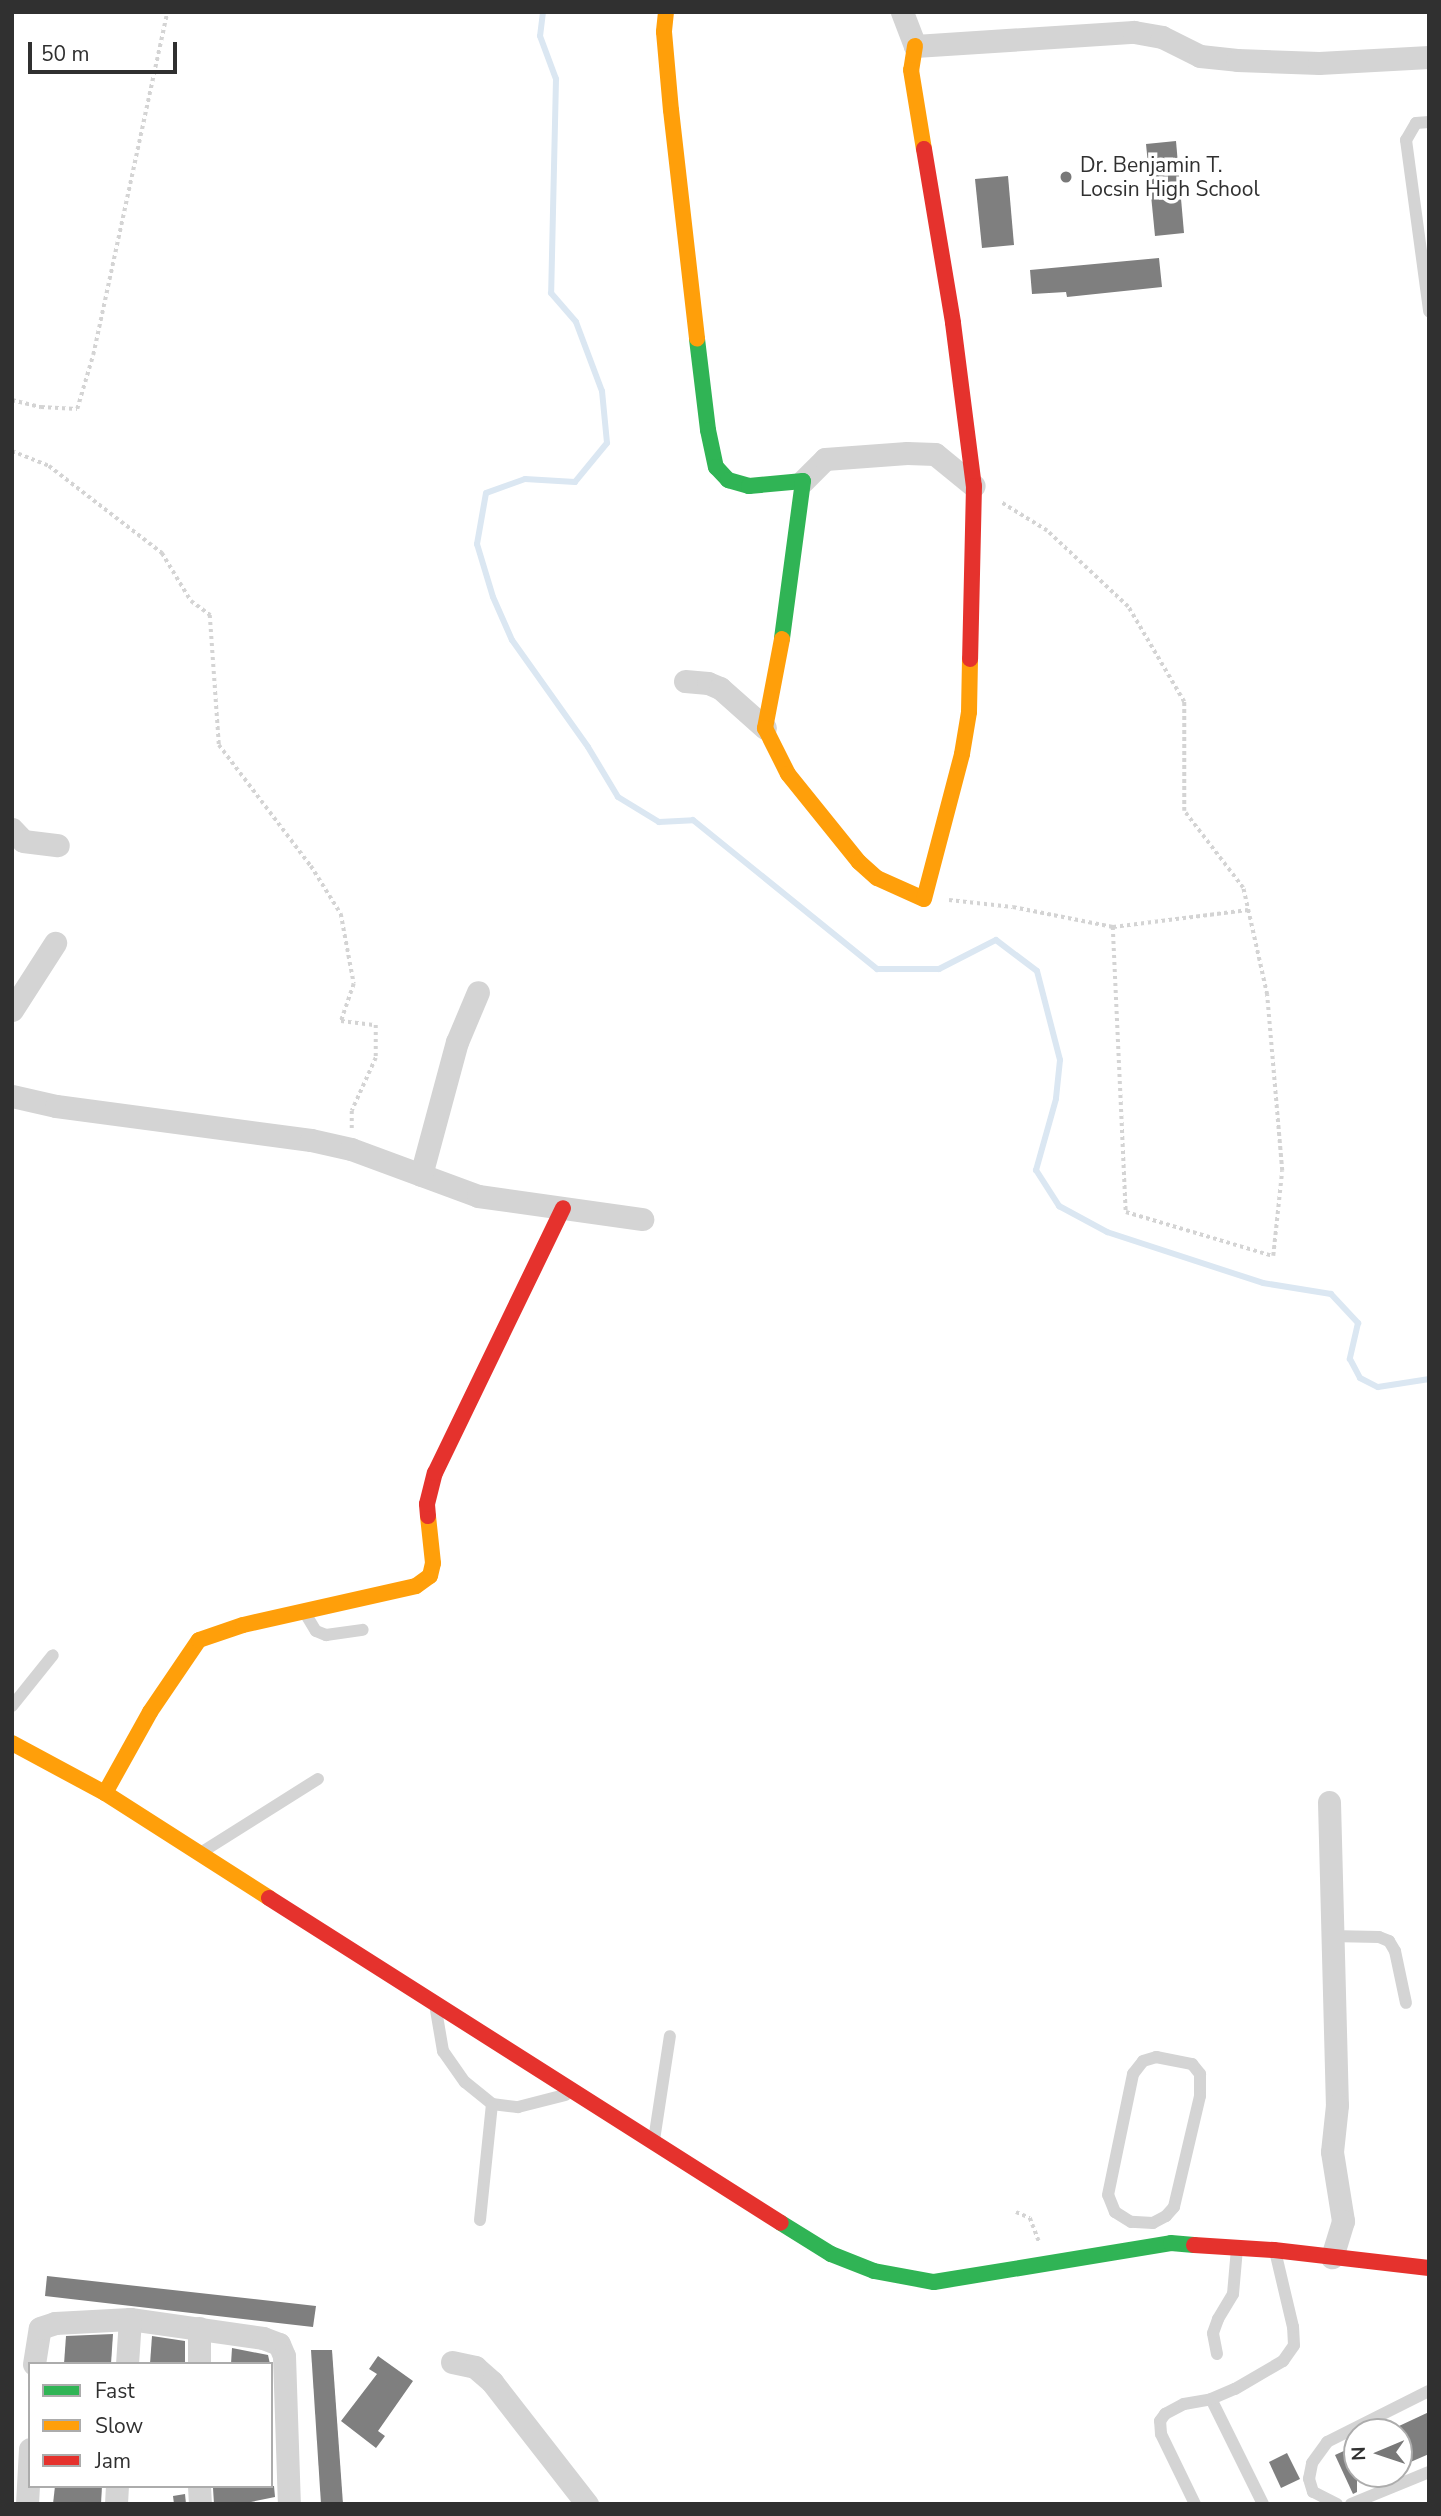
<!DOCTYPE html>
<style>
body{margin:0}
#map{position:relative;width:1441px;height:2516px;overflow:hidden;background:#fff;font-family:"Nunito Sans",sans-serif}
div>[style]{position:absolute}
.stream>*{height:6px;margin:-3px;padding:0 3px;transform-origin:3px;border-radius:3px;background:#dbe7f2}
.building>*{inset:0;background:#7f7f7f}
.path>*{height:3.5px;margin-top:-1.75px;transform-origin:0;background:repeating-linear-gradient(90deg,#d4d4d4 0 3.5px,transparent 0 7px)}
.lane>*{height:12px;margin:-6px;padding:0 6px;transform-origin:6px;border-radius:6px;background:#d4d4d4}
.street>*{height:23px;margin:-11.5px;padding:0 11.5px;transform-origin:11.5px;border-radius:11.5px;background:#d4d4d4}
.fast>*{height:16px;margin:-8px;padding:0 8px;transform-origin:8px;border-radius:8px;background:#30b455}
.slow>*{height:16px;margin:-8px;padding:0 8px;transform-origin:8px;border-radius:8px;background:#ff9f0a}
.jam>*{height:16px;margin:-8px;padding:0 8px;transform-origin:8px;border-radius:8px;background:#e5322d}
.dots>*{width:19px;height:19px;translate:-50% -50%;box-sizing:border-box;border:4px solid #fff;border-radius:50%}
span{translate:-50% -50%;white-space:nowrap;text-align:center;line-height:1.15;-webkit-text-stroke:7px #fff;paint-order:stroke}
.poi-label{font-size:21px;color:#303030}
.left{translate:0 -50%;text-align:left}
.frame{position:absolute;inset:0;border:14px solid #303030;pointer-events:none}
.legend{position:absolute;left:28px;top:2362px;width:245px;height:126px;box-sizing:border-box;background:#fff;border:2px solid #acacac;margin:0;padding:9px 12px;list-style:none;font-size:21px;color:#303030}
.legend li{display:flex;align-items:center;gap:14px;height:35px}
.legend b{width:35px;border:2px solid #acacac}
.north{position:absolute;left:1343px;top:2418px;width:70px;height:70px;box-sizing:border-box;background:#fff;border:2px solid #acacac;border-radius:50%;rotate:268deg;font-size:19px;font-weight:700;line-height:28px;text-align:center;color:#303030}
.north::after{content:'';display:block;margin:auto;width:24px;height:32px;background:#787878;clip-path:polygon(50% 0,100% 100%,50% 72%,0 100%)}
.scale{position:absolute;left:28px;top:42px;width:149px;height:32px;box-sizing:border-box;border:4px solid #303030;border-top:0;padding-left:9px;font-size:21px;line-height:24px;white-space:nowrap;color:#303030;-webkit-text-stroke:5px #fff;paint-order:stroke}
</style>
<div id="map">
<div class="stream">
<div style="left:543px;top:12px;width:24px;rotate:97deg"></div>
<div style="left:540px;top:36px;width:46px;rotate:69.6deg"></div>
<div style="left:556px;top:79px;width:214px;rotate:91.3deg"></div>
<div style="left:551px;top:293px;width:38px;rotate:49deg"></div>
<div style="left:576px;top:322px;width:74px;rotate:69.4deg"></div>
<div style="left:602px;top:391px;width:52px;rotate:84.5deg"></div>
<div style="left:607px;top:443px;width:50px;rotate:129.4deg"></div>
<div style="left:575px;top:482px;width:50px;rotate:-176.6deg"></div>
<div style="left:525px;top:479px;width:41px;rotate:160.3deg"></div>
<div style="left:486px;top:493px;width:52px;rotate:100deg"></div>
<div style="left:477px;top:544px;width:55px;rotate:73.2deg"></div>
<div style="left:493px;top:597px;width:47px;rotate:66.2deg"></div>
<div style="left:512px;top:640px;width:131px;rotate:54.6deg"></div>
<div style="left:588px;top:747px;width:58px;rotate:59deg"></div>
<div style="left:618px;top:797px;width:48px;rotate:31.4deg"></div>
<div style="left:659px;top:822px;width:34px;rotate:-3deg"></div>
<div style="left:693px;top:820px;width:237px;rotate:39deg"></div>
<div style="left:877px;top:969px;width:62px"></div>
<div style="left:939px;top:969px;width:64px;rotate:-27deg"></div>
<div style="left:996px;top:940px;width:51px;rotate:37.1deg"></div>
<div style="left:1037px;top:971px;width:92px;rotate:75.5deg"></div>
<div style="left:1060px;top:1060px;width:39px;rotate:96deg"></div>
<div style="left:1056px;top:1099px;width:74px;rotate:105.7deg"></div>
<div style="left:1036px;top:1170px;width:43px;rotate:57.4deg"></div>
<div style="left:1059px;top:1206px;width:55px;rotate:28.4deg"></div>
<div style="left:1107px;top:1232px;width:164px;rotate:18.1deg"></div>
<div style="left:1263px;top:1283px;width:69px;rotate:9.2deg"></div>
<div style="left:1331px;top:1294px;width:40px;rotate:47deg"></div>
<div style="left:1358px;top:1323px;width:37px;rotate:103deg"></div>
<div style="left:1350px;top:1359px;width:21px;rotate:62deg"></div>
<div style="left:1360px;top:1378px;width:20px;rotate:27deg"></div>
<div style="left:1378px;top:1387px;width:52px;rotate:-8.9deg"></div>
</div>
<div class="building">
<div style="clip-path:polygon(1176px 141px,1184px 233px,1155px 236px,1146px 144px)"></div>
<div style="clip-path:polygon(1008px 176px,1014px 245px,982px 248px,975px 179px)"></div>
<div style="clip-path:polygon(1159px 258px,1162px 287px,1067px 297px,1066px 292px,1032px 294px,1030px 270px)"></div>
<div style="clip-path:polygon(47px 2276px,316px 2306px,313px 2327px,45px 2296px)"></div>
<div style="clip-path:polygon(113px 2334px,111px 2364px,64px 2364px,66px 2336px)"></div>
<div style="clip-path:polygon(152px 2336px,185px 2341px,185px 2364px,150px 2364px)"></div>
<div style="clip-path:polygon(232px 2348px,268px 2355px,270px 2364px,231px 2364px)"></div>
<div style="clip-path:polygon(311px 2350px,332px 2350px,343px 2504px,321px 2504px)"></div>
<div style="clip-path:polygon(378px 2356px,413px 2381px,378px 2431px,385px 2436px,376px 2448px,341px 2421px,377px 2374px,369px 2369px)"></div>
<div style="clip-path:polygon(1429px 2412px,1429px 2454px,1399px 2467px,1399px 2426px)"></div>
<div style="clip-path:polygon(1357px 2445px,1357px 2492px,1353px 2494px,1335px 2455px)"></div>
<div style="clip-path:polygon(1287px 2453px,1300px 2479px,1281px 2488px,1269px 2462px)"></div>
<div style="clip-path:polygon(55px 2486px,102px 2486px,101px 2504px,53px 2504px)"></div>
<div style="clip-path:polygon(223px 2486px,274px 2486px,275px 2497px,241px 2504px,214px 2504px,213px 2488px)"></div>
<div style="clip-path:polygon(185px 2494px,186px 2504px,174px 2504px,173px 2496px)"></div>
</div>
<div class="path">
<div style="left:12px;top:400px;width:30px;rotate:14deg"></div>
<div style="left:41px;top:407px;width:36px;rotate:3deg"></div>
<div style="left:77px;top:409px;width:56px;rotate:-73.5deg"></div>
<div style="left:93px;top:355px;width:351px;rotate:-77.8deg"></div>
<div style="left:12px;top:451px;width:40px;rotate:22deg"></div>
<div style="left:49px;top:466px;width:143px;rotate:37.6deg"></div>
<div style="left:162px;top:553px;width:56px;rotate:58.9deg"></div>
<div style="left:191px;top:601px;width:24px;rotate:36deg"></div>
<div style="left:210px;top:615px;width:130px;rotate:86deg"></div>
<div style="left:219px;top:745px;width:152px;rotate:52.8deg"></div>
<div style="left:311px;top:866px;width:57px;rotate:58deg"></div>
<div style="left:341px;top:914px;width:71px;rotate:79.5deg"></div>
<div style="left:354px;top:984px;width:39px;rotate:109deg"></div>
<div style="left:341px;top:1021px;width:35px;rotate:7deg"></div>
<div style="left:376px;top:1025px;width:33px;rotate:90deg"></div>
<div style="left:376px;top:1058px;width:58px;rotate:114.4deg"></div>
<div style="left:352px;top:1111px;width:18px;rotate:90deg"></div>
<div style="left:949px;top:900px;width:64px;rotate:6.2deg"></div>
<div style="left:1013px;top:907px;width:102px;rotate:11.3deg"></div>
<div style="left:1113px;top:927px;width:285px;rotate:87.4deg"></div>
<div style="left:1126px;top:1212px;width:153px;rotate:16.7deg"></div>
<div style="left:1273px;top:1256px;width:85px;rotate:-84deg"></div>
<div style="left:1282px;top:1171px;width:177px;rotate:-94.9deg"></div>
<div style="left:1267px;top:995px;width:110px;rotate:-102.6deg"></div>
<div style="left:1243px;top:888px;width:97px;rotate:-127.5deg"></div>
<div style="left:1184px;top:811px;width:109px;rotate:-90deg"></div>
<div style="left:1184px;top:702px;width:110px;rotate:-120.5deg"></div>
<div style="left:1128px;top:607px;width:111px;rotate:-136.8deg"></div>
<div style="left:1047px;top:531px;width:55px;rotate:-148.3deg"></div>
<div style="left:1113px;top:927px;width:136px;rotate:-7.2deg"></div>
<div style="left:1016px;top:2212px;width:15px;rotate:23deg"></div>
<div style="left:1030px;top:2218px;width:25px;rotate:69deg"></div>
</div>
<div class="lane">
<div style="left:1429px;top:122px;width:13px;rotate:176deg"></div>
<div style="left:1416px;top:123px;width:20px;rotate:120deg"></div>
<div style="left:1406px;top:140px;width:173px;rotate:82.3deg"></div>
<div style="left:305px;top:1613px;width:21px;rotate:59deg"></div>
<div style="left:316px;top:1631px;width:11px;rotate:22deg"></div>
<div style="left:326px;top:1635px;width:37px;rotate:-8deg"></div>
<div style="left:12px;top:1706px;width:65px;rotate:-51.2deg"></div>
<div style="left:202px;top:1852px;width:137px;rotate:-32.2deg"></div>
<div style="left:1331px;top:1936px;width:48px;rotate:1.2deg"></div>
<div style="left:1379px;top:1937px;width:11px;rotate:22deg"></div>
<div style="left:1389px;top:1941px;width:12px;rotate:59deg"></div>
<div style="left:1395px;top:1951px;width:53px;rotate:78.1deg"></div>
<div style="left:436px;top:2010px;width:42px;rotate:80.3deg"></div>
<div style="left:443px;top:2051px;width:38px;rotate:55deg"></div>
<div style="left:465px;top:2082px;width:35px;rotate:39deg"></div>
<div style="left:492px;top:2104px;width:26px;rotate:7deg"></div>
<div style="left:518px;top:2107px;width:49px;rotate:-14.3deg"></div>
<div style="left:1156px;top:2057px;width:37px;rotate:11deg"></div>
<div style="left:1192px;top:2064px;width:13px;rotate:51deg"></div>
<div style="left:1200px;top:2074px;width:22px;rotate:90deg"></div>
<div style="left:1200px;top:2096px;width:114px;rotate:103.2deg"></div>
<div style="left:1174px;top:2207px;width:12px;rotate:132deg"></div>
<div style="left:1166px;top:2216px;width:15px;rotate:152deg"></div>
<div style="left:1153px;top:2223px;width:22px;rotate:-177deg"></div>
<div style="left:1131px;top:2222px;width:19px;rotate:-148deg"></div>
<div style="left:1115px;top:2212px;width:18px;rotate:-112deg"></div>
<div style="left:1108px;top:2195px;width:124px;rotate:-78.3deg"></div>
<div style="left:1133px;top:2074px;width:16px;rotate:-52deg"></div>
<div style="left:1143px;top:2061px;width:14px;rotate:-17deg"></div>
<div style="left:654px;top:2140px;width:105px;rotate:-81.3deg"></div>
<div style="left:480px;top:2220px;width:117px;rotate:-84.1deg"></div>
<div style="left:1217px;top:2354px;width:21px;rotate:-101deg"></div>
<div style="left:1213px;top:2333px;width:15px;rotate:-70deg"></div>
<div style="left:1218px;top:2319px;width:29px;rotate:-59deg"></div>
<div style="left:1233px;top:2294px;width:46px;rotate:-85deg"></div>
<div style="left:1195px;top:2504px;width:78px;rotate:-115.9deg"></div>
<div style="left:1161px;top:2434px;width:13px;rotate:-94deg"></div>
<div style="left:1160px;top:2421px;width:9px;rotate:-54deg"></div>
<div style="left:1165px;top:2414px;width:21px;rotate:-28deg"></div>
<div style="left:1184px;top:2404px;width:27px;rotate:-10deg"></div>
<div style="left:1263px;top:2504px;width:117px;rotate:-116.3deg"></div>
<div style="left:1211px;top:2399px;width:26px;rotate:-23deg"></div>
<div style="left:1235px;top:2389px;width:56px;rotate:-30.3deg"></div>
<div style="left:1283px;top:2361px;width:19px;rotate:-55deg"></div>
<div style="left:1294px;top:2345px;width:18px;rotate:-93deg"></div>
<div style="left:1293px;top:2327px;width:78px;rotate:-103.3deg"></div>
<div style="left:1337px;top:2504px;width:27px;rotate:-153deg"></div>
<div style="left:1313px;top:2492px;width:14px;rotate:-107deg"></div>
<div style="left:1309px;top:2479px;width:16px;rotate:-79deg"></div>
<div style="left:1312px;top:2463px;width:26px;rotate:-54deg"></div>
<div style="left:1327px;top:2442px;width:114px;rotate:-26.6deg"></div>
<div style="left:1351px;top:2504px;width:84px;rotate:-22.3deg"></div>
</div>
<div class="street">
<div style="left:902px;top:12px;width:36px;rotate:69deg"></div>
<div style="left:915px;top:46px;width:219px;rotate:-3.7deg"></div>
<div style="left:1134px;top:32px;width:28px;rotate:10deg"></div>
<div style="left:1162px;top:37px;width:42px;rotate:26.6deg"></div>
<div style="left:1200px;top:56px;width:37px;rotate:6deg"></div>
<div style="left:1237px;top:60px;width:82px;rotate:2.1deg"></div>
<div style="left:1319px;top:63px;width:110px;rotate:-3.1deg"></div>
<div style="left:803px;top:481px;width:31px;rotate:-45deg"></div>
<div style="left:825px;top:459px;width:82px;rotate:-4.2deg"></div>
<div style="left:907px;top:453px;width:28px;rotate:2deg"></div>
<div style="left:935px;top:454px;width:50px;rotate:39.4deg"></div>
<div style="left:685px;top:681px;width:23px;rotate:5deg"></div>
<div style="left:708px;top:683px;width:13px;rotate:23deg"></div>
<div style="left:720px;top:688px;width:60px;rotate:41.6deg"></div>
<div style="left:12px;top:829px;width:16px;rotate:47deg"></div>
<div style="left:23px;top:841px;width:35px;rotate:7deg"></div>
<div style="left:12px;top:1010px;width:80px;rotate:-57.3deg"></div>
<div style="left:12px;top:1096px;width:45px;rotate:12.8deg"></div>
<div style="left:56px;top:1106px;width:257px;rotate:7.6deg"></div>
<div style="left:311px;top:1140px;width:41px;rotate:12.7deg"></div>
<div style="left:351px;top:1149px;width:135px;rotate:20.3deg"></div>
<div style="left:478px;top:1196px;width:166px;rotate:8deg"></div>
<div style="left:421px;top:1175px;width:138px;rotate:-74.9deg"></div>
<div style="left:457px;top:1042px;width:54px;rotate:-67.2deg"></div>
<div style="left:1329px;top:1802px;width:303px;rotate:88.5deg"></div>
<div style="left:1337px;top:2105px;width:47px;rotate:96.1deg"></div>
<div style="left:1332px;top:2152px;width:70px;rotate:80.9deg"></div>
<div style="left:1343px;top:2221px;width:38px;rotate:107deg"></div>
<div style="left:452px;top:2362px;width:24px;rotate:12deg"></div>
<div style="left:475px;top:2367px;width:23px;rotate:41deg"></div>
<div style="left:492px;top:2382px;width:155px;rotate:52.1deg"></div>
<div style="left:34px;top:2364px;width:36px;rotate:-81deg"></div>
<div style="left:40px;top:2328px;width:16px;rotate:-18deg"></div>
<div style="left:55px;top:2323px;width:75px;rotate:-3.1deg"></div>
<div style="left:130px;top:2319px;width:134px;rotate:8.1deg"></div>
<div style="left:263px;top:2338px;width:17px;rotate:21deg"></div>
<div style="left:279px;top:2344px;width:13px;rotate:67deg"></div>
<div style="left:284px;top:2356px;width:148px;rotate:88.1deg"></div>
<div style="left:127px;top:2364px;width:45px;rotate:-86.2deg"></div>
<div style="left:199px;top:2364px;width:36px;rotate:-90deg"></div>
<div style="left:199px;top:2486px;width:18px;rotate:87deg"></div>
<div style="left:27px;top:2504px;width:55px;rotate:-86.9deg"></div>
<div style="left:116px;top:2504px;width:18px;rotate:-87deg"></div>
</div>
<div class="fast">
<div style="left:697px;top:339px;width:92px;rotate:83.1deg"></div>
<div style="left:708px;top:430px;width:38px;rotate:78deg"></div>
<div style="left:716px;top:467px;width:18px;rotate:47deg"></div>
<div style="left:728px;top:480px;width:22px;rotate:16deg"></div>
<div style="left:749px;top:486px;width:54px;rotate:-5.3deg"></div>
<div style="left:803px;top:481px;width:159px;rotate:97.6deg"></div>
<div style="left:781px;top:2223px;width:59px;rotate:31.8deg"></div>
<div style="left:831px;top:2254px;width:46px;rotate:21.6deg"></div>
<div style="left:874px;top:2271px;width:61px;rotate:10.4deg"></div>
<div style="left:934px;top:2282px;width:240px;rotate:-9.3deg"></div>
<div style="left:1171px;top:2243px;width:23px;rotate:5deg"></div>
</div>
<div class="slow">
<div style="left:666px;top:12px;width:20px;rotate:96deg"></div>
<div style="left:664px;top:32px;width:78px;rotate:84.9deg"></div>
<div style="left:671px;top:110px;width:230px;rotate:83.5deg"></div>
<div style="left:915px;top:46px;width:24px;rotate:99deg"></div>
<div style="left:911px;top:70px;width:80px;rotate:80.7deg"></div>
<div style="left:782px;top:639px;width:91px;rotate:100.8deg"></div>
<div style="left:765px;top:728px;width:51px;rotate:63.4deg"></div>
<div style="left:788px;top:774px;width:113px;rotate:51.1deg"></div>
<div style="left:859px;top:862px;width:24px;rotate:42deg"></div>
<div style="left:877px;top:878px;width:51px;rotate:24.1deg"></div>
<div style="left:924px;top:899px;width:150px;rotate:-75.3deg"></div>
<div style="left:962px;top:754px;width:43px;rotate:-80.5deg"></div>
<div style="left:969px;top:712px;width:53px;rotate:-88.9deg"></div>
<div style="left:12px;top:1743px;width:106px;rotate:28.3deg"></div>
<div style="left:105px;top:1793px;width:195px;rotate:32.6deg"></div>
<div style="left:105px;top:1793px;width:93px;rotate:-60.9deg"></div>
<div style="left:150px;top:1712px;width:87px;rotate:-55.8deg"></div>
<div style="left:199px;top:1640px;width:46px;rotate:-18.8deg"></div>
<div style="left:243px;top:1625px;width:177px;rotate:-12.7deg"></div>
<div style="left:416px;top:1586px;width:17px;rotate:-36deg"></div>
<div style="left:430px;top:1576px;width:13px;rotate:-77deg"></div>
<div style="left:433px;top:1563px;width:47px;rotate:-96.1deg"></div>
</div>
<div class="jam">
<div style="left:924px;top:149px;width:176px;rotate:80.5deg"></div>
<div style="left:953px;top:323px;width:164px;rotate:82.7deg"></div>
<div style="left:974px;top:486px;width:173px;rotate:91.3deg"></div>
<div style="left:428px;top:1516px;width:12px;rotate:-95deg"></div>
<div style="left:427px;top:1504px;width:32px;rotate:-76deg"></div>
<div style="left:435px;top:1473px;width:294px;rotate:-64.2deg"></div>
<div style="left:269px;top:1898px;width:606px;rotate:32.41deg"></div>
<div style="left:1194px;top:2245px;width:80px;rotate:3.6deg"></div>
<div style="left:1274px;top:2250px;width:156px;rotate:6.6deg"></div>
</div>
<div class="dots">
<div style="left:1066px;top:177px;background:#787878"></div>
</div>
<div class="poi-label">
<span class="left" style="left:1080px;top:177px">Dr. Benjamin T.<br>Locsin High School</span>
</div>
<div class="frame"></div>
<ul class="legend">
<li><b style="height:9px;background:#30b455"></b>Fast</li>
<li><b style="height:9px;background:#ff9f0a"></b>Slow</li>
<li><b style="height:9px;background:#e5322d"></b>Jam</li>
</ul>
<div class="north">N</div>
<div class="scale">50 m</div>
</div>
